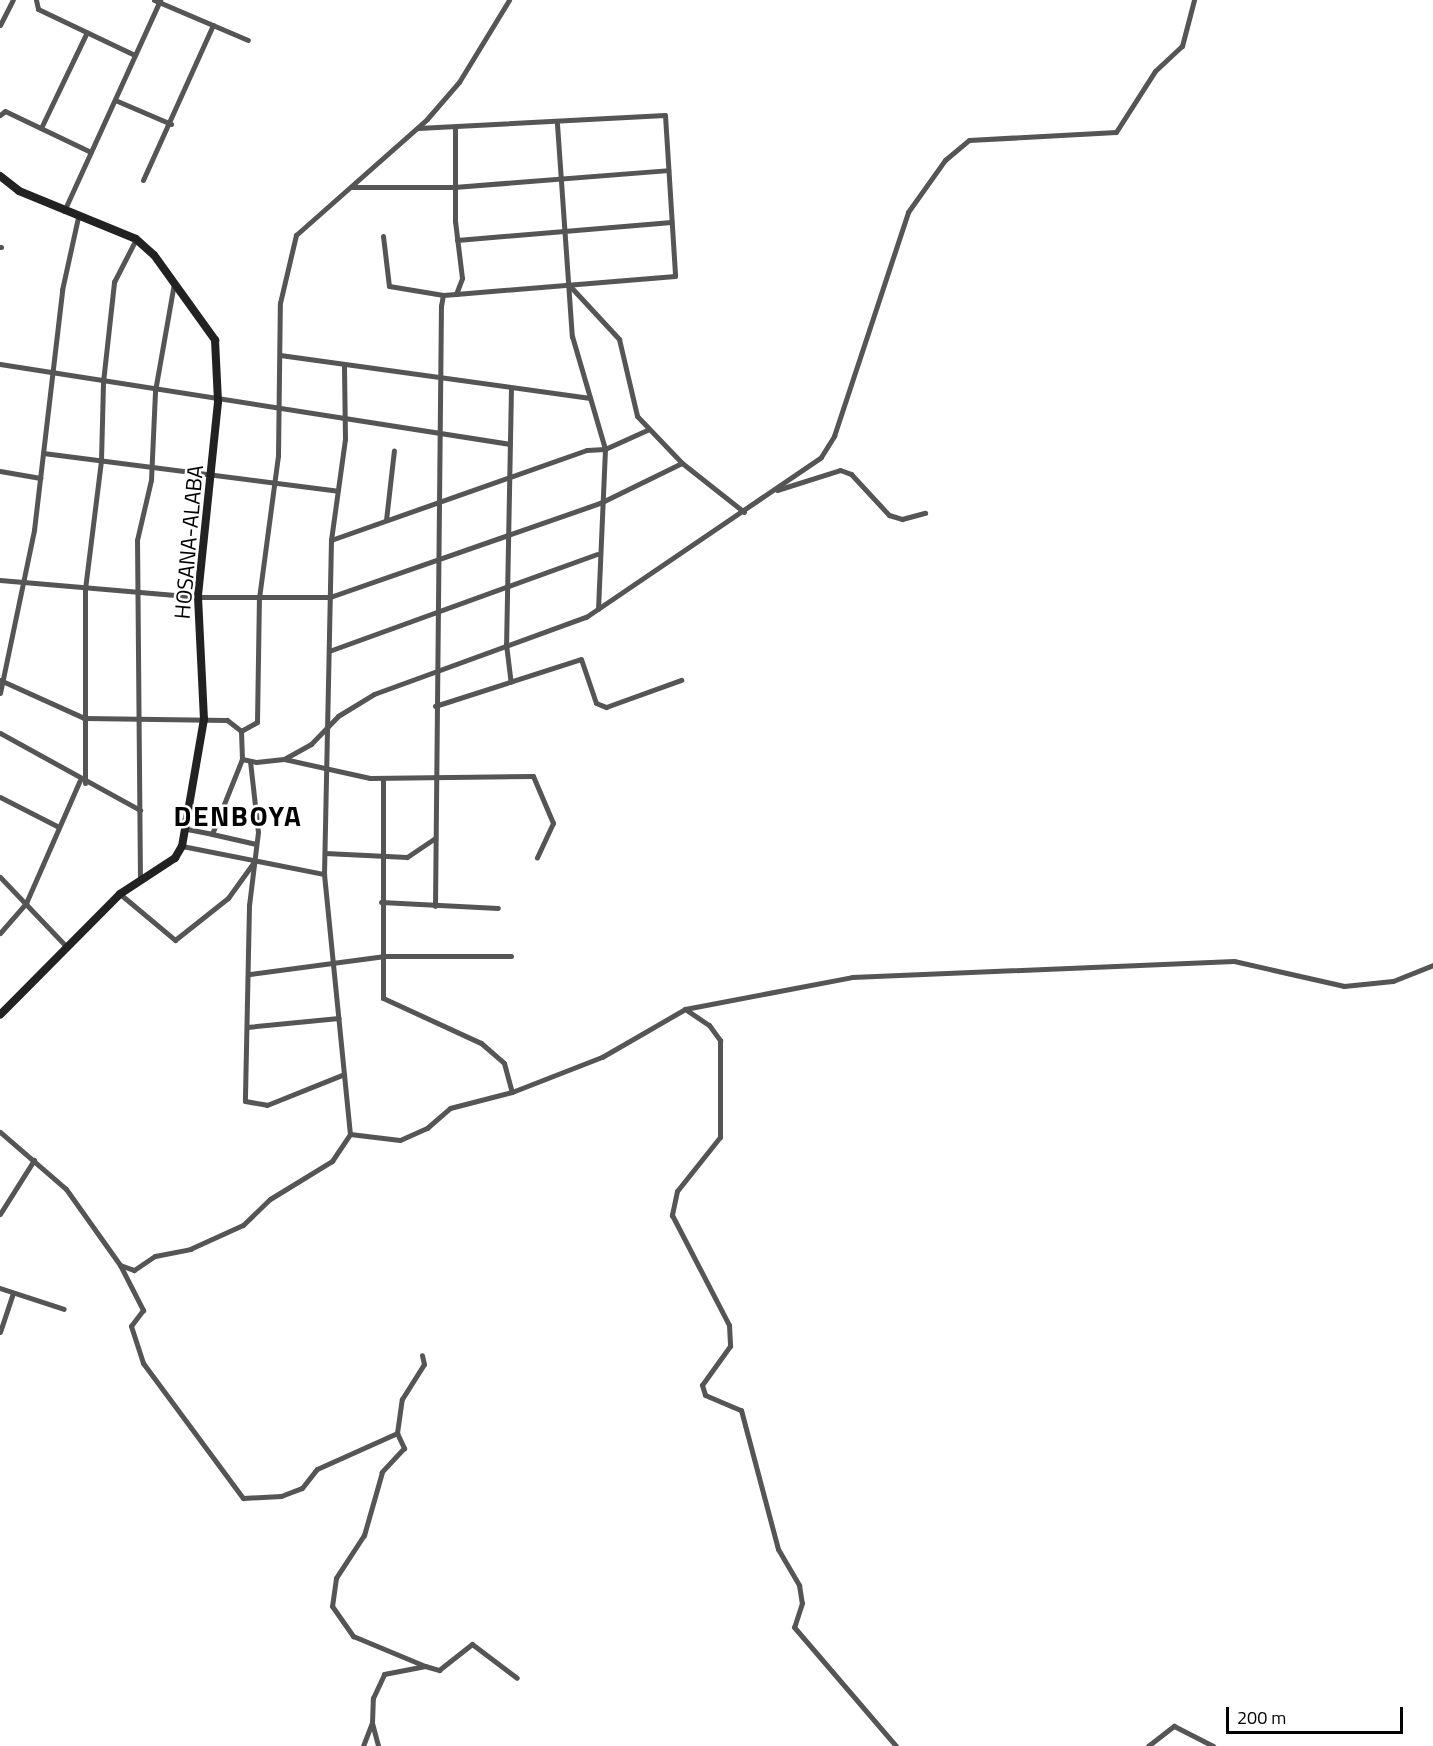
<!DOCTYPE html>
<style>
body{margin:0}
#map{position:relative;width:1433px;height:1746px;overflow:hidden;background:#fff;font-family:"Titillium Web",sans-serif}
div>[style]{position:absolute}
.minor>*{height:5px;margin:-2.5px;padding:0 2.5px;transform-origin:2.5px;border-radius:2.5px;background:#555}
.secondary>*{height:8px;margin:-4px;padding:0 4px;transform-origin:4px;border-radius:4px;background:#222}
span{translate:-50% -50%;white-space:nowrap;text-align:center;line-height:1.15;-webkit-text-stroke:5px #fff;paint-order:stroke}
.street-label{font-size:22px;color:#000}
.district-label{font-size:28px;color:#000;font-weight:700;letter-spacing:1.5px}
.scale{position:absolute;left:1226px;top:1707px;width:177px;height:27px;box-sizing:border-box;border:3px solid #000;border-top:0;padding-left:8px;font-size:18px;line-height:21px;white-space:nowrap;color:#000;-webkit-text-stroke:4px #fff;paint-order:stroke}
</style>
<div id="map">
<div class="minor">
<div style="left:36px;top:0;width:9px;rotate:77deg"></div>
<div style="left:38px;top:9px;width:107px;rotate:25.4deg"></div>
<div style="left:154px;top:0;width:102px;rotate:23.1deg"></div>
<div style="left:0;top:25px;width:28px;rotate:-63deg"></div>
<div style="left:115px;top:100px;width:61px;rotate:23.2deg"></div>
<div style="left:0;top:115px;width:6px;rotate:-39deg"></div>
<div style="left:5px;top:111px;width:95px;rotate:25.5deg"></div>
<div style="left:557px;top:124px;width:213px;rotate:86deg"></div>
<div style="left:572px;top:336px;width:118px;rotate:73.7deg"></div>
<div style="left:605px;top:449px;width:160px;rotate:92.5deg"></div>
<div style="left:41px;top:128px;width:106px;rotate:-64.4deg"></div>
<div style="left:418px;top:128px;width:247px;rotate:-3deg"></div>
<div style="left:665px;top:115px;width:161px;rotate:86.4deg"></div>
<div style="left:675px;top:276px;width:220px;rotate:175.3deg"></div>
<div style="left:143px;top:180px;width:170px;rotate:-65.7deg"></div>
<div style="left:351px;top:187px;width:103px"></div>
<div style="left:454px;top:187px;width:215px;rotate:-4.5deg"></div>
<div style="left:64px;top:211px;width:232px;rotate:-65.5deg"></div>
<div style="left:383px;top:236px;width:50px;rotate:83.2deg"></div>
<div style="left:389px;top:286px;width:55px;rotate:9.5deg"></div>
<div style="left:457px;top:240px;width:215px;rotate:-4.8deg"></div>
<div style="left:0;top:247px;width:1px"></div>
<div style="left:569px;top:285px;width:74px;rotate:47.2deg"></div>
<div style="left:619px;top:339px;width:79px;rotate:76.8deg"></div>
<div style="left:637px;top:416px;width:65px;rotate:46.2deg"></div>
<div style="left:682px;top:463px;width:79px;rotate:38.3deg"></div>
<div style="left:280px;top:355px;width:313px;rotate:7.9deg"></div>
<div style="left:0;top:364px;width:516px;rotate:8.91deg"></div>
<div style="left:511px;top:388px;width:256px;rotate:91.1deg"></div>
<div style="left:506px;top:644px;width:38px;rotate:83deg"></div>
<div style="left:43px;top:453px;width:297px;rotate:7.3deg"></div>
<div style="left:0;top:471px;width:41px;rotate:9.9deg"></div>
<div style="left:777px;top:490px;width:66px;rotate:-17.6deg"></div>
<div style="left:840px;top:470px;width:12px;rotate:20deg"></div>
<div style="left:851px;top:474px;width:56px;rotate:47.2deg"></div>
<div style="left:889px;top:515px;width:14px;rotate:17deg"></div>
<div style="left:902px;top:519px;width:24px;rotate:-15deg"></div>
<div style="left:386px;top:520px;width:70px;rotate:-83.5deg"></div>
<div style="left:331px;top:540px;width:271px;rotate:-19.4deg"></div>
<div style="left:587px;top:450px;width:18px;rotate:-3deg"></div>
<div style="left:605px;top:449px;width:48px;rotate:-24.4deg"></div>
<div style="left:0;top:580px;width:199px;rotate:4.9deg"></div>
<div style="left:198px;top:597px;width:132px"></div>
<div style="left:330px;top:597px;width:286px;rotate:-19.2deg"></div>
<div style="left:600px;top:503px;width:91px;rotate:-26deg"></div>
<div style="left:329px;top:651px;width:285px;rotate:-19.9deg"></div>
<div style="left:0;top:680px;width:92px;rotate:24.3deg"></div>
<div style="left:84px;top:718px;width:143px;rotate:0.8deg"></div>
<div style="left:227px;top:720px;width:18px;rotate:38deg"></div>
<div style="left:241px;top:731px;width:28px;rotate:88deg"></div>
<div style="left:242px;top:759px;width:14px;rotate:12deg"></div>
<div style="left:256px;top:762px;width:28px;rotate:-6deg"></div>
<div style="left:284px;top:759px;width:31px;rotate:-29deg"></div>
<div style="left:311px;top:744px;width:39px;rotate:-46deg"></div>
<div style="left:338px;top:716px;width:42px;rotate:-31.4deg"></div>
<div style="left:374px;top:694px;width:226px;rotate:-20deg"></div>
<div style="left:586px;top:617px;width:284px;rotate:-34.2deg"></div>
<div style="left:821px;top:457px;width:25px;rotate:-58deg"></div>
<div style="left:834px;top:436px;width:236px;rotate:-71.7deg"></div>
<div style="left:908px;top:212px;width:64px;rotate:-54.6deg"></div>
<div style="left:945px;top:160px;width:31px;rotate:-40deg"></div>
<div style="left:969px;top:140px;width:147px;rotate:-3.1deg"></div>
<div style="left:1116px;top:132px;width:72px;rotate:-57.4deg"></div>
<div style="left:1155px;top:71px;width:37px;rotate:-43deg"></div>
<div style="left:1182px;top:46px;width:48px;rotate:-75.4deg"></div>
<div style="left:0;top:693px;width:167px;rotate:-78.2deg"></div>
<div style="left:34px;top:530px;width:242px;rotate:-83.3deg"></div>
<div style="left:62px;top:290px;width:75px;rotate:-77.6deg"></div>
<div style="left:435px;top:706px;width:153px;rotate:-17.8deg"></div>
<div style="left:581px;top:659px;width:46px;rotate:71.2deg"></div>
<div style="left:596px;top:703px;width:11px;rotate:22deg"></div>
<div style="left:606px;top:707px;width:80px;rotate:-19.8deg"></div>
<div style="left:241px;top:731px;width:18px;rotate:-29deg"></div>
<div style="left:257px;top:722px;width:124px;rotate:-89.1deg"></div>
<div style="left:259px;top:598px;width:143px;rotate:-82.4deg"></div>
<div style="left:278px;top:456px;width:153px;rotate:-89.3deg"></div>
<div style="left:280px;top:303px;width:70px;rotate:-76.8deg"></div>
<div style="left:296px;top:235px;width:175px;rotate:-41.5deg"></div>
<div style="left:427px;top:119px;width:49px;rotate:-49.1deg"></div>
<div style="left:459px;top:82px;width:96px;rotate:-58.6deg"></div>
<div style="left:0;top:733px;width:160px;rotate:28.8deg"></div>
<div style="left:284px;top:759px;width:88px;rotate:12.5deg"></div>
<div style="left:370px;top:778px;width:163px;rotate:-0.7deg"></div>
<div style="left:533px;top:776px;width:51px;rotate:66.9deg"></div>
<div style="left:553px;top:823px;width:38px;rotate:115deg"></div>
<div style="left:250px;top:761px;width:71px;rotate:83.6deg"></div>
<div style="left:258px;top:832px;width:74px;rotate:97deg"></div>
<div style="left:249px;top:905px;width:196px;rotate:91.2deg"></div>
<div style="left:245px;top:1101px;width:22px;rotate:10deg"></div>
<div style="left:267px;top:1105px;width:81px;rotate:-21.8deg"></div>
<div style="left:383px;top:778px;width:220px;rotate:90deg"></div>
<div style="left:383px;top:998px;width:108px;rotate:24.7deg"></div>
<div style="left:481px;top:1043px;width:30px;rotate:41deg"></div>
<div style="left:504px;top:1063px;width:30px;rotate:75deg"></div>
<div style="left:85px;top:783px;width:194px;rotate:-90deg"></div>
<div style="left:85px;top:589px;width:130px;rotate:-82.9deg"></div>
<div style="left:101px;top:460px;width:78px;rotate:-88.5deg"></div>
<div style="left:103px;top:382px;width:101px;rotate:-83.7deg"></div>
<div style="left:114px;top:282px;width:48px;rotate:-62.9deg"></div>
<div style="left:0;top:797px;width:66px;rotate:27deg"></div>
<div style="left:187px;top:829px;width:25px;rotate:11deg"></div>
<div style="left:212px;top:834px;width:81px;rotate:-68.2deg"></div>
<div style="left:212px;top:834px;width:45px;rotate:12.8deg"></div>
<div style="left:182px;top:846px;width:145px;rotate:11.2deg"></div>
<div style="left:324px;top:874px;width:261px;rotate:84.3deg"></div>
<div style="left:350px;top:1134px;width:50px;rotate:6.8deg"></div>
<div style="left:400px;top:1140px;width:30px;rotate:-24deg"></div>
<div style="left:427px;top:1128px;width:30px;rotate:-41deg"></div>
<div style="left:450px;top:1108px;width:64px;rotate:-14.5deg"></div>
<div style="left:512px;top:1092px;width:97px;rotate:-21.3deg"></div>
<div style="left:602px;top:1057px;width:96px;rotate:-30deg"></div>
<div style="left:685px;top:1009px;width:29px;rotate:34deg"></div>
<div style="left:709px;top:1025px;width:19px;rotate:54deg"></div>
<div style="left:720px;top:1040px;width:97px;rotate:90deg"></div>
<div style="left:720px;top:1137px;width:69px;rotate:128.5deg"></div>
<div style="left:677px;top:1191px;width:25px;rotate:102deg"></div>
<div style="left:672px;top:1215px;width:124px;rotate:62.6deg"></div>
<div style="left:729px;top:1325px;width:21px;rotate:87deg"></div>
<div style="left:730px;top:1346px;width:48px;rotate:125.7deg"></div>
<div style="left:702px;top:1385px;width:10px;rotate:73deg"></div>
<div style="left:705px;top:1395px;width:39px;rotate:23deg"></div>
<div style="left:741px;top:1410px;width:144px;rotate:75.1deg"></div>
<div style="left:778px;top:1549px;width:42px;rotate:59.7deg"></div>
<div style="left:799px;top:1585px;width:18px;rotate:81deg"></div>
<div style="left:802px;top:1603px;width:25px;rotate:108deg"></div>
<div style="left:794px;top:1627px;width:157px;rotate:49.4deg"></div>
<div style="left:325px;top:853px;width:82px;rotate:2.8deg"></div>
<div style="left:407px;top:857px;width:34px;rotate:-34deg"></div>
<div style="left:324px;top:874px;width:334px;rotate:-88.8deg"></div>
<div style="left:331px;top:540px;width:102px;rotate:-82.1deg"></div>
<div style="left:345px;top:439px;width:75px;rotate:-90.8deg"></div>
<div style="left:0;top:877px;width:95px;rotate:46.3deg"></div>
<div style="left:140px;top:881px;width:341px;rotate:-90.5deg"></div>
<div style="left:137px;top:540px;width:62px;rotate:-76.9deg"></div>
<div style="left:151px;top:480px;width:89px;rotate:-87.4deg"></div>
<div style="left:155px;top:391px;width:110px;rotate:-80deg"></div>
<div style="left:120px;top:894px;width:72px;rotate:39.9deg"></div>
<div style="left:175px;top:940px;width:68px;rotate:-38.4deg"></div>
<div style="left:228px;top:898px;width:44px;rotate:-54.2deg"></div>
<div style="left:381px;top:902px;width:117px;rotate:2.9deg"></div>
<div style="left:435px;top:906px;width:600px;rotate:-89.43deg"></div>
<div style="left:441px;top:306px;width:11px;rotate:-80deg"></div>
<div style="left:443px;top:295px;width:13px;rotate:-4deg"></div>
<div style="left:456px;top:294px;width:17px;rotate:-69deg"></div>
<div style="left:462px;top:278px;width:57px;rotate:-97deg"></div>
<div style="left:455px;top:221px;width:92px;rotate:-90deg"></div>
<div style="left:0;top:933px;width:40px;rotate:-49deg"></div>
<div style="left:26px;top:903px;width:134px;rotate:-66.3deg"></div>
<div style="left:250px;top:974px;width:136px;rotate:-7.6deg"></div>
<div style="left:385px;top:956px;width:126px"></div>
<div style="left:685px;top:1009px;width:170px;rotate:-10.8deg"></div>
<div style="left:852px;top:977px;width:382px;rotate:-2.4deg"></div>
<div style="left:1234px;top:961px;width:113px;rotate:12.8deg"></div>
<div style="left:1344px;top:986px;width:49px;rotate:-5.8deg"></div>
<div style="left:1393px;top:981px;width:43px;rotate:-21.8deg"></div>
<div style="left:247px;top:1027px;width:92px;rotate:-5.6deg"></div>
<div style="left:0;top:1132px;width:87px;rotate:40.8deg"></div>
<div style="left:66px;top:1189px;width:93px;rotate:54.6deg"></div>
<div style="left:120px;top:1265px;width:15px;rotate:20deg"></div>
<div style="left:134px;top:1270px;width:25px;rotate:-34deg"></div>
<div style="left:155px;top:1256px;width:36px;rotate:-11deg"></div>
<div style="left:190px;top:1249px;width:58px;rotate:-24.4deg"></div>
<div style="left:243px;top:1225px;width:37px;rotate:-44deg"></div>
<div style="left:270px;top:1199px;width:73px;rotate:-31.5deg"></div>
<div style="left:332px;top:1161px;width:32px;rotate:-56deg"></div>
<div style="left:0;top:1214px;width:64px;rotate:-57.8deg"></div>
<div style="left:120px;top:1265px;width:51px;rotate:62.9deg"></div>
<div style="left:143px;top:1310px;width:20px;rotate:127deg"></div>
<div style="left:131px;top:1326px;width:39px;rotate:72deg"></div>
<div style="left:143px;top:1363px;width:168px;rotate:53.5deg"></div>
<div style="left:243px;top:1498px;width:38px;rotate:-3deg"></div>
<div style="left:281px;top:1496px;width:22px;rotate:-21deg"></div>
<div style="left:302px;top:1488px;width:24px;rotate:-52deg"></div>
<div style="left:317px;top:1469px;width:88px;rotate:-24.2deg"></div>
<div style="left:397px;top:1433px;width:34px;rotate:-82deg"></div>
<div style="left:402px;top:1399px;width:41px;rotate:-57.8deg"></div>
<div style="left:424px;top:1364px;width:9px;rotate:-103deg"></div>
<div style="left:0;top:1288px;width:67px;rotate:18.2deg"></div>
<div style="left:0;top:1332px;width:41px;rotate:-71.6deg"></div>
<div style="left:397px;top:1433px;width:17px;rotate:65deg"></div>
<div style="left:404px;top:1448px;width:33px;rotate:133deg"></div>
<div style="left:382px;top:1472px;width:66px;rotate:105.9deg"></div>
<div style="left:364px;top:1535px;width:51px;rotate:123.1deg"></div>
<div style="left:336px;top:1578px;width:28px;rotate:98deg"></div>
<div style="left:332px;top:1606px;width:37px;rotate:55deg"></div>
<div style="left:353px;top:1636px;width:78px;rotate:22.6deg"></div>
<div style="left:372px;top:1723px;width:24px;rotate:75deg"></div>
<div style="left:363px;top:1746px;width:25px;rotate:-69deg"></div>
<div style="left:372px;top:1723px;width:25px;rotate:-88deg"></div>
<div style="left:373px;top:1698px;width:26px;rotate:-65deg"></div>
<div style="left:384px;top:1674px;width:42px;rotate:-11deg"></div>
<div style="left:425px;top:1666px;width:15px;rotate:16deg"></div>
<div style="left:439px;top:1670px;width:42px;rotate:-38.2deg"></div>
<div style="left:472px;top:1644px;width:56px;rotate:37.1deg"></div>
<div style="left:1148px;top:1746px;width:33px;rotate:-38deg"></div>
<div style="left:1174px;top:1726px;width:44px;rotate:27.1deg"></div>
</div>
<div class="secondary">
<div style="left:0;top:176px;width:24px;rotate:38deg"></div>
<div style="left:19px;top:191px;width:126px;rotate:22.3deg"></div>
<div style="left:136px;top:239px;width:24px;rotate:42deg"></div>
<div style="left:154px;top:255px;width:105px;rotate:54.3deg"></div>
<div style="left:215px;top:340px;width:62px;rotate:87.2deg"></div>
<div style="left:218px;top:402px;width:196px;rotate:95.9deg"></div>
<div style="left:198px;top:597px;width:122px;rotate:87.2deg"></div>
<div style="left:204px;top:719px;width:129px;rotate:99.8deg"></div>
<div style="left:182px;top:846px;width:14px;rotate:120deg"></div>
<div style="left:175px;top:858px;width:66px;rotate:146.8deg"></div>
<div style="left:120px;top:894px;width:170px;rotate:134.8deg"></div>
</div>
<div class="street-label">
<span style="left:189px;top:542px;rotate:-85deg">HOSANA-ALABA</span>
</div>
<div class="district-label">
<span style="left:238px;top:816px">DENBOYA</span>
</div>
<div class="scale">200 m</div>
</div>
